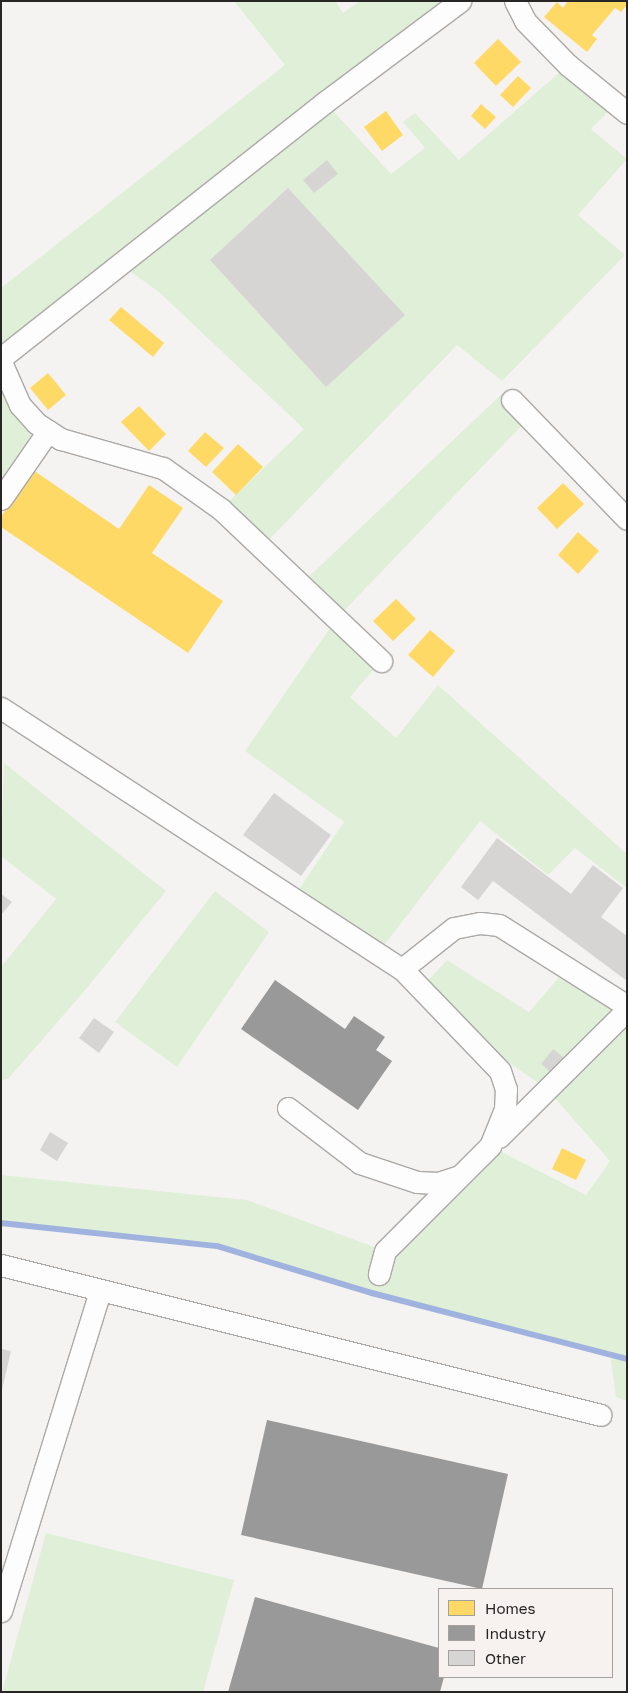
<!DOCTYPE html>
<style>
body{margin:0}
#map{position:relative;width:628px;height:1693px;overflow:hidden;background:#f5f3f1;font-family:"Golos Text",sans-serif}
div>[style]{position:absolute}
.green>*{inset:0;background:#e0efd8}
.homes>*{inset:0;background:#ffd966}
.industry>*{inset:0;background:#999}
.stream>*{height:5.5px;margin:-2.75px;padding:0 2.75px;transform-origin:2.75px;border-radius:2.75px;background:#a0b3df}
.building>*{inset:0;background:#d7d5d4}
.roads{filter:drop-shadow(1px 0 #aba9a7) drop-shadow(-1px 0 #aba9a7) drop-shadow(0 1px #aba9a7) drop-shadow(0 -1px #aba9a7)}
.minor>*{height:21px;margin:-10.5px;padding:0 10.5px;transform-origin:10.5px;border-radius:10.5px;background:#fefdfd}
span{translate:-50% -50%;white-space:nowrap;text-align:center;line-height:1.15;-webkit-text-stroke:5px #f7f2ef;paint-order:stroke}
.frame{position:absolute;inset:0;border:2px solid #282625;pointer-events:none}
.legend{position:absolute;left:438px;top:1588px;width:175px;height:90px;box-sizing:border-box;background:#f7f2ef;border:1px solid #a4a09e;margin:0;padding:6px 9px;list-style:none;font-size:15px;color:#282625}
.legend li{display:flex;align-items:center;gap:10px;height:25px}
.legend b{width:25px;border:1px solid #a4a09e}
</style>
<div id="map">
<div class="green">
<div style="clip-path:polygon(234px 1px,335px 1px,343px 13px,360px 1px,436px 1px,447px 11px,325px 102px,391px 174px,425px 148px,403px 122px,415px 113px,459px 160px,568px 65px,615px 104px,591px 129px,627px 159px,578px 215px,625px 255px,502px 381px,457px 345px,262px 547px,221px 509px,304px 429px,159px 292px,120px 264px,1px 358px,1px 288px,285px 65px)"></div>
<div style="clip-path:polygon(1px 362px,48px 431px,1px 481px)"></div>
<div style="clip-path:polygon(505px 391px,529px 418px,337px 618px,381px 661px,350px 697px,396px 738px,438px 685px,627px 854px,627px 888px,575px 848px,548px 875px,480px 821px,378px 953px,293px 898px,344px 822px,245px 751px,337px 618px,301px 584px)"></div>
<div style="clip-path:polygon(4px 763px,166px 891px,81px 995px,8px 1079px,1px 1080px,1px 967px,56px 899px,1px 856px)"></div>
<div style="clip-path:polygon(215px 891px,269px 932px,177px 1067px,115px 1022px)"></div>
<div style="clip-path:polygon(447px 960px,529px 1012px,567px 968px,627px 1006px,627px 1401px,616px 1397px,610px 1354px,372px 1293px,217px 1246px,1px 1223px,1px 1175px,247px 1200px,385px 1251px,490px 1146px,586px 1195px,610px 1161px,547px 1089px,461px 1029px,421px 988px)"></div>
<div style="clip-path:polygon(46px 1533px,234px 1580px,203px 1692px,2px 1692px)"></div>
</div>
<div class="homes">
<div style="clip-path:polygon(568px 1px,627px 1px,627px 5px,621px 12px,615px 8px,592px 35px,597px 39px,587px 52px,544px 17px,557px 2px,563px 8px)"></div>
<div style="clip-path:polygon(498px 39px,521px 62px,496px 86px,474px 63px)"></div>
<div style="clip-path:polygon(518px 76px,531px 88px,513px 107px,500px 95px)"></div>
<div style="clip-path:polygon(481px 104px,496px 117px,485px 129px,471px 116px)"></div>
<div style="clip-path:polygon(386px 111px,403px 135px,382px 151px,364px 127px)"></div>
<div style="clip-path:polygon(121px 307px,164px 343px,153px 357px,109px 320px)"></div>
<div style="clip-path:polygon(48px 373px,66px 395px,48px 410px,30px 388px)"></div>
<div style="clip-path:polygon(139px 406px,166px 434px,149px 451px,121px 422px)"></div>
<div style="clip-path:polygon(205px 432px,224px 448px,206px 467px,188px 451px)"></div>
<div style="clip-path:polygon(238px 444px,263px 467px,236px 495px,212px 472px)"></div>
<div style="clip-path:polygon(33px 470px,119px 529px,149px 485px,183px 508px,152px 553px,223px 601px,188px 653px,1px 527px,1px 517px)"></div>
<div style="clip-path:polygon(563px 483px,584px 504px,557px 529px,537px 508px)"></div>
<div style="clip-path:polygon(578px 532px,599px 551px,578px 574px,558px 555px)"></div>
<div style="clip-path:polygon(396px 599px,416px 619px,393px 641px,373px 621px)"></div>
<div style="clip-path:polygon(430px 630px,455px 651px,433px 677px,408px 655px)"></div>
<div style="clip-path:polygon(562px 1148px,586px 1160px,576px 1180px,552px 1169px)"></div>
</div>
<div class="industry">
<div style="clip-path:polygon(275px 980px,345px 1029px,354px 1016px,385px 1037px,376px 1050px,392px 1061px,358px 1110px,241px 1029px)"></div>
<div style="clip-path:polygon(267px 1420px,508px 1474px,482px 1589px,241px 1535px)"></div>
<div style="clip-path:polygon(255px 1597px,439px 1648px,439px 1677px,444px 1677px,440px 1692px,228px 1692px)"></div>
</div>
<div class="stream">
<div style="left:1px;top:1223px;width:217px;rotate:6.1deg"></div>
<div style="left:217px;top:1246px;width:162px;rotate:16.9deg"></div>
<div style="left:372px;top:1293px;width:263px;rotate:14.5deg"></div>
</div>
<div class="building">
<div style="clip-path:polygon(327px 160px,338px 174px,314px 193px,303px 180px)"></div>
<div style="clip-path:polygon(288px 188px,405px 315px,326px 387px,210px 260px)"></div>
<div style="clip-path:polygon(274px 793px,331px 835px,301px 876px,243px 835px)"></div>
<div style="clip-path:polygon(497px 838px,571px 894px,593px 865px,623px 888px,601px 917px,627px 936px,627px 981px,493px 881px,478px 900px,461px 887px)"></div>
<div style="clip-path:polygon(1px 894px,12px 902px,1px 915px)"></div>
<div style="clip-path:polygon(94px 1018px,114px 1032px,99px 1053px,79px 1038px)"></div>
<div style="clip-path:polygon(553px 1049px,564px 1058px,552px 1073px,541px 1064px)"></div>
<div style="clip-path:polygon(50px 1132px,68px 1143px,57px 1161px,40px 1150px)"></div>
<div style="clip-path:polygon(1px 1349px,11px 1351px,2px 1390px,1px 1390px)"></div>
</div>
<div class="roads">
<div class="minor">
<div style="left:515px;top:1px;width:22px;rotate:63deg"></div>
<div style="left:525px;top:21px;width:62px;rotate:45.7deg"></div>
<div style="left:568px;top:65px;width:76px;rotate:39.1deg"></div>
<div style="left:1px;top:358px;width:413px;rotate:-38.3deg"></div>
<div style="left:325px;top:102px;width:169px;rotate:-36.8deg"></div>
<div style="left:1px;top:362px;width:47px;rotate:66.2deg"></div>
<div style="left:20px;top:405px;width:24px;rotate:48deg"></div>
<div style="left:36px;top:423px;width:30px;rotate:33deg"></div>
<div style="left:61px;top:439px;width:106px;rotate:15.9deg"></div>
<div style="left:163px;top:468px;width:71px;rotate:35.3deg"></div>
<div style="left:221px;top:509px;width:221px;rotate:43.5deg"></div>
<div style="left:512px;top:400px;width:165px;rotate:46deg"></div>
<div style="left:1px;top:499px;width:83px;rotate:-55.3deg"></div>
<div style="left:1px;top:708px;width:478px;rotate:33.1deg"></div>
<div style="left:402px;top:969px;width:141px;rotate:46.1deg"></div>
<div style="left:500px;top:1071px;width:19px;rotate:72deg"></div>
<div style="left:506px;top:1089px;width:20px;rotate:93deg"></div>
<div style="left:505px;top:1109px;width:40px;rotate:112deg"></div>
<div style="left:490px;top:1146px;width:148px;rotate:135deg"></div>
<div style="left:385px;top:1251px;width:24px;rotate:105deg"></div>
<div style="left:402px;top:969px;width:66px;rotate:-38.3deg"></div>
<div style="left:454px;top:928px;width:26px;rotate:-11deg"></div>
<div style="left:480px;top:923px;width:19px;rotate:6deg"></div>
<div style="left:499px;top:925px;width:151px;rotate:32.3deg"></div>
<div style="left:288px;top:1108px;width:91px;rotate:37.4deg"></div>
<div style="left:360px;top:1163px;width:60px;rotate:18.4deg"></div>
<div style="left:417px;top:1182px;width:21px;rotate:3deg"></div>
<div style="left:438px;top:1183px;width:22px;rotate:-18deg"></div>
<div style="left:499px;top:1137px;width:180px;rotate:-44.8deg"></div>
<div style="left:1px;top:1265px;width:618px;rotate:14.04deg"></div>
<div style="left:1px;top:1611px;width:334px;rotate:-72.8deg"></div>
</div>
</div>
<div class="frame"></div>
<ul class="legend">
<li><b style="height:14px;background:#ffd966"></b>Homes</li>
<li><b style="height:14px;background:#999"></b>Industry</li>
<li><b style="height:14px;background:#d7d5d4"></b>Other</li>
</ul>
</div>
